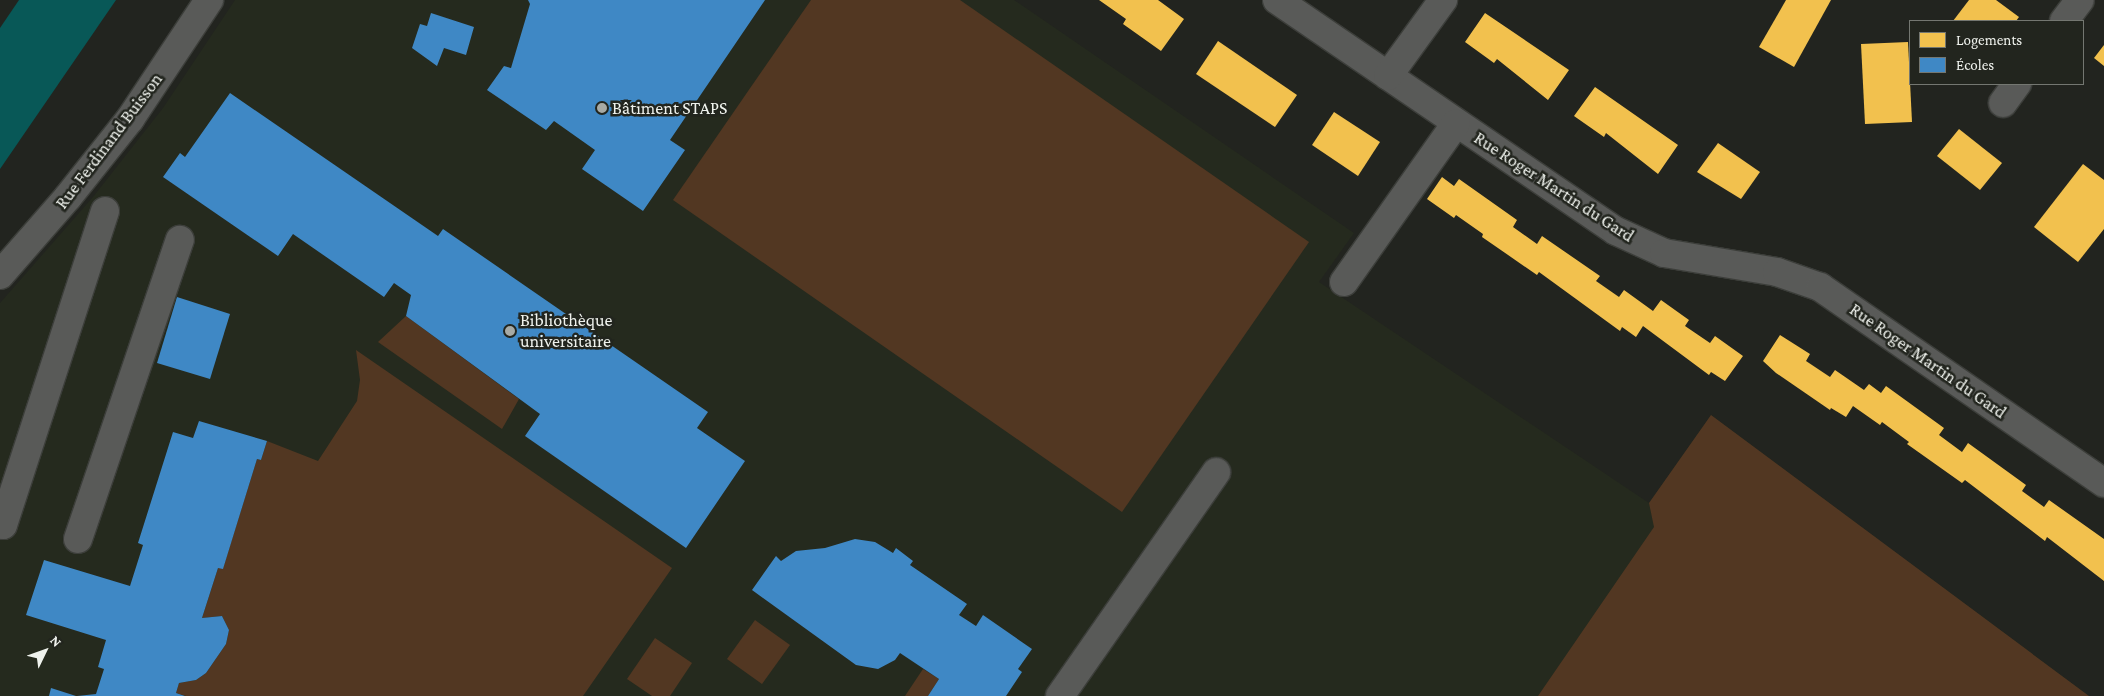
<!DOCTYPE html>
<meta charset="utf-8">
<style>
body{margin:0}
#map{position:relative;width:2104px;height:696px;overflow:hidden;background:#22241f;font-family:"Crimson Pro",serif}
div>[style]{position:absolute}
.built>*{inset:0;background:#252a1e}
.green>*{inset:0;background:#523722}
.water>*{inset:0;background:#085857}
.homes>*{inset:0;background:#f2c14e}
.schools>*{inset:0;background:#3f88c5}
.roads{filter:drop-shadow(1px 0 #3c3e3a) drop-shadow(-1px 0 #3c3e3a) drop-shadow(0 1px #3c3e3a) drop-shadow(0 -1px #3c3e3a)}
.minor>*{height:28px;margin:-14px;padding:0 14px;transform-origin:14px;border-radius:14px;background:#595a58}
.dots>*{width:14px;height:14px;translate:-50% -50%;box-sizing:border-box;border:2px solid #22251e;border-radius:50%}
span{translate:-50% -50%;white-space:nowrap;text-align:center;line-height:1.15;-webkit-text-stroke:5px #22251e;paint-order:stroke}
.poi-label{font-size:18px;color:#eff2ed}
.left{translate:0 -50%;text-align:left}
.street-label{font-size:18px;color:#eff2ed}
.legend{position:absolute;left:1909px;top:20px;width:175px;height:65px;box-sizing:border-box;background:#22251e;border:1px solid #747771;margin:0;padding:6px 9px;list-style:none;font-size:15px;color:#eff2ed}
.legend li{display:flex;align-items:center;gap:10px;height:25px}
.legend b{width:25px;border:1px solid #747771}
.north{position:absolute;left:20px;top:626px;width:50px;height:50px;-webkit-text-stroke:4px #22251e;paint-order:stroke;rotate:48deg;font-size:14px;font-weight:700;line-height:20px;text-align:center;color:#eff2ed}
.north::after{content:'';display:block;margin:auto;width:18px;height:22px;background:#eff2ed;clip-path:polygon(50% 0,100% 100%,50% 72%,0 100%)}
</style>
<div id="map">
<div class="built">
<div style="clip-path:polygon(235px 0,1014px 0,1354px 233px,1319px 282px,1649px 503px,1711px 415px,2089px 696px,0 696px,0 303px,93px 197px,163px 108px)"></div>
</div>
<div class="green">
<div style="clip-path:polygon(811px 0,960px 0,1309px 242px,1122px 512px,673px 200px)"></div>
<div style="clip-path:polygon(406px 316px,519px 399px,502px 429px,378px 342px)"></div>
<div style="clip-path:polygon(356px 350px,672px 568px,583px 696px,186px 696px,176px 693px,179px 683px,196px 680px,206px 673px,226px 644px,229px 630px,222px 616px,202px 618px,218px 568px,223px 568px,257px 459px,261px 460px,267px 441px,318px 461px,357px 401px,360px 380px)"></div>
<div style="clip-path:polygon(1711px 415px,2089px 696px,1538px 696px,1654px 527px,1649px 503px)"></div>
<div style="clip-path:polygon(755px 620px,790px 645px,762px 684px,727px 659px)"></div>
<div style="clip-path:polygon(655px 638px,692px 663px,670px 696px,652px 696px,627px 679px)"></div>
<div style="clip-path:polygon(923px 669px,939px 679px,928px 696px,905px 696px)"></div>
</div>
<div class="water">
<div style="clip-path:polygon(19px 0,116px 0,0 169px,0 28px)"></div>
</div>
<div class="homes">
<div style="clip-path:polygon(1099px 0,1158px 0,1184px 19px,1161px 51px,1123px 24px,1126px 19px)"></div>
<div style="clip-path:polygon(1786px 0,1831px 0,1794px 67px,1759px 47px)"></div>
<div style="clip-path:polygon(1969px 0,1996px 0,2019px 17px,2016px 21px,1953px 21px)"></div>
<div style="clip-path:polygon(1485px 13px,1569px 70px,1548px 100px,1497px 59px,1494px 63px,1465px 42px)"></div>
<div style="clip-path:polygon(1218px 41px,1297px 95px,1275px 127px,1196px 74px)"></div>
<div style="clip-path:polygon(1908px 42px,1912px 122px,1865px 124px,1861px 44px)"></div>
<div style="clip-path:polygon(2104px 45px,2104px 66px,2094px 58px)"></div>
<div style="clip-path:polygon(1595px 87px,1678px 145px,1658px 174px,1606px 133px,1604px 137px,1574px 116px)"></div>
<div style="clip-path:polygon(1334px 112px,1380px 142px,1358px 176px,1312px 145px)"></div>
<div style="clip-path:polygon(1959px 129px,2002px 163px,1980px 190px,1937px 156px)"></div>
<div style="clip-path:polygon(1718px 143px,1760px 172px,1741px 199px,1697px 172px)"></div>
<div style="clip-path:polygon(2083px 164px,2104px 180px,2104px 229px,2078px 262px,2034px 227px)"></div>
<div style="clip-path:polygon(1442px 177px,1454px 186px,1459px 179px,1517px 220px,1513px 227px,1537px 244px,1542px 236px,1600px 276px,1596px 281px,1619px 297px,1624px 290px,1653px 311px,1661px 300px,1689px 320px,1685px 326px,1710px 343px,1715px 336px,1743px 356px,1725px 381px,1711px 372px,1709px 375px,1643px 326px,1636px 337px,1622px 327px,1620px 331px,1539px 272px,1537px 275px,1482px 237px,1483px 234px,1456px 215px,1454px 218px,1427px 199px)"></div>
<div style="clip-path:polygon(1780px 335px,1810px 354px,1806px 361px,1830px 377px,1835px 370px,1864px 390px,1869px 384px,1881px 393px,1886px 386px,1944px 428px,1939px 435px,1962px 452px,1968px 443px,2026px 485px,2022px 491px,2044px 507px,2049px 500px,2104px 539px,2104px 581px,2047px 537px,2045px 541px,1965px 480px,1962px 483px,1907px 444px,1909px 442px,1882px 422px,1880px 425px,1853px 406px,1846px 417px,1831px 408px,1830px 410px,1776px 373px,1763px 361px)"></div>
</div>
<div class="schools">
<div style="clip-path:polygon(528px 0,765px 0,670px 140px,685px 150px,643px 211px,582px 169px,595px 150px,554px 121px,546px 130px,487px 90px,504px 66px,511px 68px,530px 4px)"></div>
<div style="clip-path:polygon(431px 13px,474px 27px,466px 55px,444px 48px,437px 66px,412px 48px,420px 24px,427px 26px)"></div>
<div style="clip-path:polygon(230px 93px,438px 236px,443px 229px,708px 412px,697px 428px,745px 461px,686px 548px,525px 436px,540px 414px,406px 316px,411px 295px,394px 283px,384px 297px,293px 234px,278px 256px,163px 177px,180px 153px,185px 157px)"></div>
<div style="clip-path:polygon(177px 297px,230px 314px,210px 379px,157px 363px)"></div>
<div style="clip-path:polygon(199px 421px,267px 441px,261px 460px,257px 459px,223px 569px,218px 568px,202px 618px,222px 616px,229px 630px,226px 644px,206px 673px,196px 680px,179px 683px,176px 693px,185px 696px,77px 696px,96px 694px,104px 669px,98px 667px,106px 640px,26px 615px,44px 560px,130px 586px,143px 545px,138px 543px,173px 432px,193px 438px)"></div>
<div style="clip-path:polygon(855px 539px,875px 542px,893px 553px,896px 548px,913px 561px,910px 565px,967px 604px,959px 615px,976px 626px,983px 615px,1032px 649px,1018px 669px,1022px 672px,1006px 696px,928px 696px,939px 679px,900px 653px,895px 660px,878px 669px,856px 665px,752px 590px,776px 556px,781px 561px,796px 551px,825px 548px)"></div>
<div style="clip-path:polygon(51px 688px,76px 696px,49px 696px)"></div>
</div>
<div class="roads">
<div class="minor">
<div style="left:1277px;top:0;width:410px;rotate:34.3deg"></div>
<div style="left:1616px;top:231px;width:53px;rotate:24.6deg"></div>
<div style="left:1664px;top:253px;width:115px;rotate:9.5deg"></div>
<div style="left:1777px;top:272px;width:46px;rotate:19.2deg"></div>
<div style="left:1820px;top:287px;width:345px;rotate:34.6deg"></div>
<div style="left:2064px;top:21px;width:26px;rotate:-53deg"></div>
<div style="left:1388px;top:76px;width:94px;rotate:-54.1deg"></div>
<div style="left:2003px;top:103px;width:24px;rotate:-54deg"></div>
<div style="left:0;top:275px;width:103px;rotate:-48.9deg"></div>
<div style="left:68px;top:197px;width:100px;rotate:-51.5deg"></div>
<div style="left:130px;top:119px;width:143px;rotate:-56.4deg"></div>
<div style="left:1344px;top:282px;width:194px;rotate:-54.8deg"></div>
<div style="left:0;top:524px;width:3px;rotate:18deg"></div>
<div style="left:3px;top:525px;width:330px;rotate:-72deg"></div>
<div style="left:78px;top:539px;width:316px;rotate:-71.2deg"></div>
<div style="left:1060px;top:696px;width:273px;rotate:-55.1deg"></div>
</div>
</div>
<div class="dots">
<div style="left:602px;top:108px;background:#a7aaa5"></div>
<div style="left:510px;top:331px;background:#a7aaa5"></div>
</div>
<div class="poi-label">
<span class="left" style="left:612px;top:108px">Bâtiment STAPS</span>
<span class="left" style="left:520px;top:331px">Bibliothèque<br>universitaire</span>
</div>
<div class="street-label">
<span style="left:109px;top:141px;rotate:-53deg">Rue Ferdinand Buisson</span>
<span style="left:1554px;top:187px;rotate:33deg">Rue Roger Martin du Gard</span>
<span style="left:1928px;top:361px;rotate:35deg">Rue Roger Martin du Gard</span>
</div>
<ul class="legend">
<li><b style="height:14px;background:#f2c14e"></b>Logements</li>
<li><b style="height:14px;background:#3f88c5"></b>Écoles</li>
</ul>
<div class="north">N</div>
</div>
